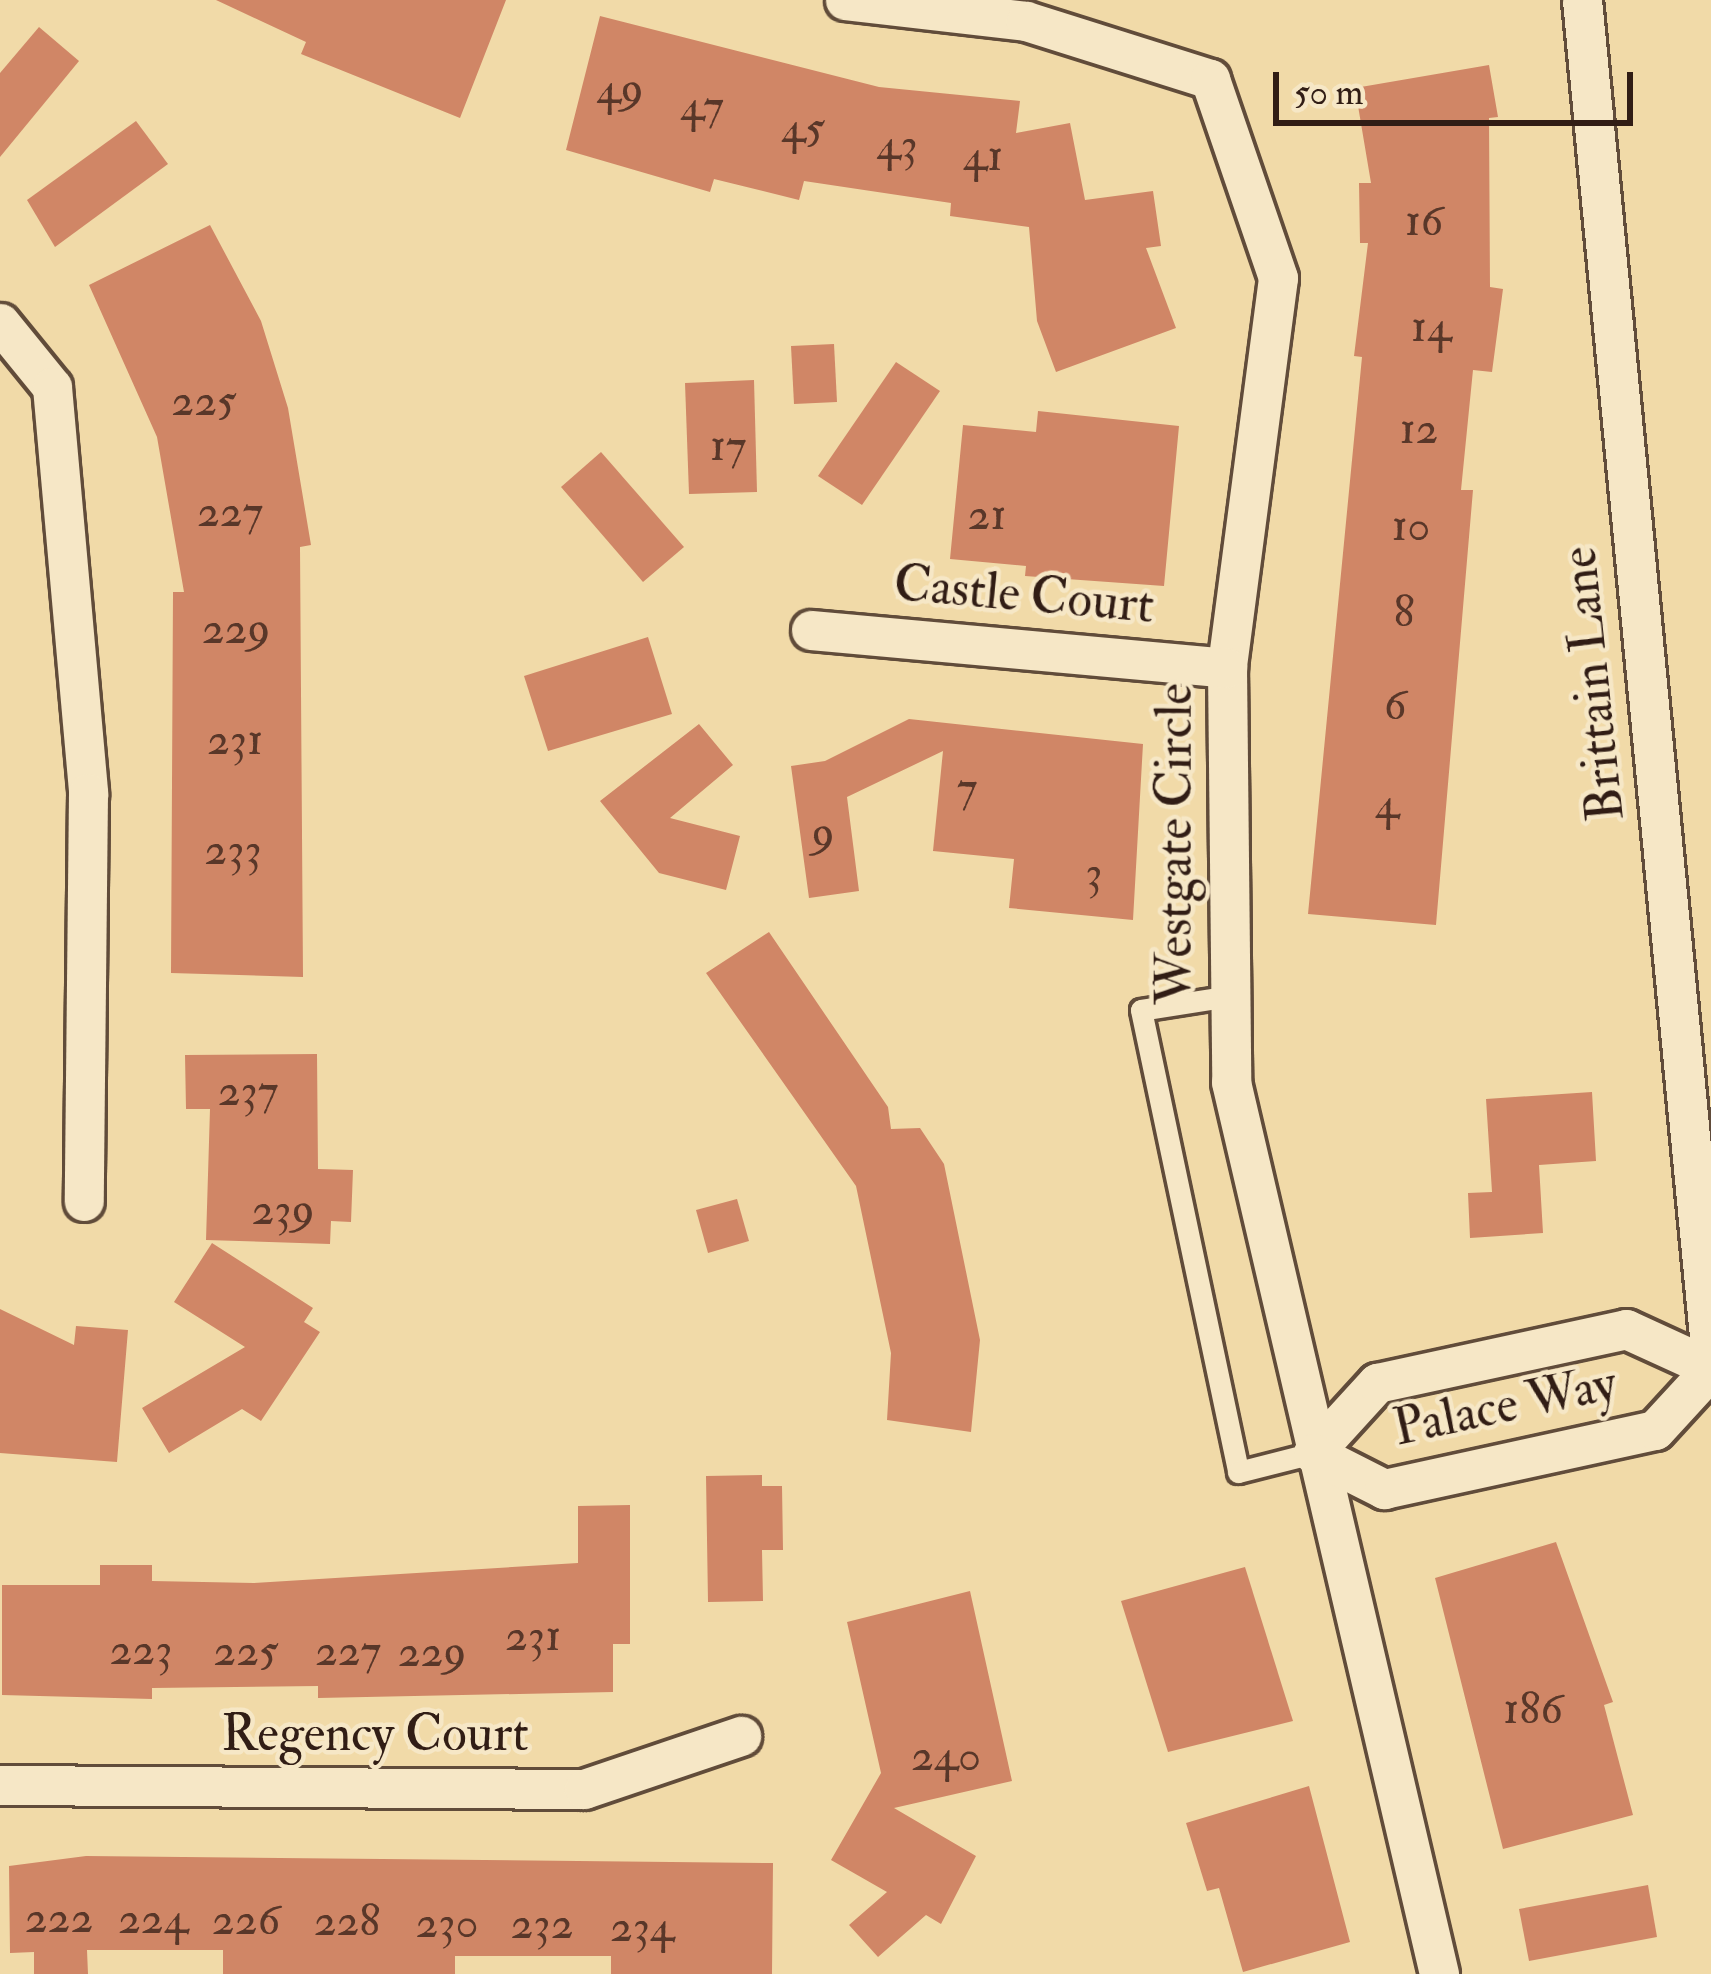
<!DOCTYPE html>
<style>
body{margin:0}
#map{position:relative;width:1711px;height:1974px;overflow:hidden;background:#f1daa8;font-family:"IM FELL Double Pica",serif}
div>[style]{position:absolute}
.building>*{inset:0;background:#d08666}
.roads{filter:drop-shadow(3px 0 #614c3a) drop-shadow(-3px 0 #614c3a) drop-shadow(0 3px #614c3a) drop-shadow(0 -3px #614c3a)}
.service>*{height:21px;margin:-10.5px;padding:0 10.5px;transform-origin:10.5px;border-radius:10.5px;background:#f6e7c6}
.minor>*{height:39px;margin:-19.5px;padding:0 19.5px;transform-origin:19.5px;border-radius:19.5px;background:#f6e7c6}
span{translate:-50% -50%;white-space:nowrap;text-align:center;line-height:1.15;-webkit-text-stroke:9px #f6e7c6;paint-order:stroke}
.number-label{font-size:45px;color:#593729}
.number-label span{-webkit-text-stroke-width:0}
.street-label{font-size:51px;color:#311d15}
.scale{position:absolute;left:1273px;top:72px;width:360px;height:54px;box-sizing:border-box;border:6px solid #311d15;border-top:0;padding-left:15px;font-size:36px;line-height:42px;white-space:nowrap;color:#311d15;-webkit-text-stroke:9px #f6e7c6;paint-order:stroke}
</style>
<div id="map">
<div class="building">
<div style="clip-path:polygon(216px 0,506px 0,460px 118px,301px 54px,306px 42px)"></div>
<div style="clip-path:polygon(600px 16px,879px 87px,1020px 101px,1016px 133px,1070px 123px,1085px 200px,1153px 191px,1161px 246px,1146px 248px,1176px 328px,1056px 372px,1037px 321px,1029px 227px,950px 216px,951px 203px,804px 181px,799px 200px,714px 179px,710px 192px,566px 150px)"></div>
<div style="clip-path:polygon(39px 27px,79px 61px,0 157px,0 73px)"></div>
<div style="clip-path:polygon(1489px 65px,1498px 117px,1489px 118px,1490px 287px,1503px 289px,1492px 372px,1473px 370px,1461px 490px,1473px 490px,1436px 925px,1308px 914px,1362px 357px,1354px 356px,1368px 243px,1360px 243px,1359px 183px,1371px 183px,1355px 88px)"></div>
<div style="clip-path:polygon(136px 121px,168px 164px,55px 247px,27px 200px)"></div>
<div style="clip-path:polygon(210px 225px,261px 321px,288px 408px,311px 545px,300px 547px,303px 977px,171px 973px,173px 592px,184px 592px,157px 437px,89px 285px)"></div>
<div style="clip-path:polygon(834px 344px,837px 402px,794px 404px,791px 346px)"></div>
<div style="clip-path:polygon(896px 362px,940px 391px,862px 505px,818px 476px)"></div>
<div style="clip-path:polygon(754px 380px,757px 492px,689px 494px,685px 383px)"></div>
<div style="clip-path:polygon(1038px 411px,1179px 426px,1164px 586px,1025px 576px,1026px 566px,950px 559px,963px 425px,1036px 432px)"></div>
<div style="clip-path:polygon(601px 452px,684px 547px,643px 582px,561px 487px)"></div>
<div style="clip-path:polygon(648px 637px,672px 714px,548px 751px,524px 676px)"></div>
<div style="clip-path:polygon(909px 719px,1143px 744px,1133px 920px,1009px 908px,1014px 859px,933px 851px,943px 751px,847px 797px,859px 891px,809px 898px,791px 766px,825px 761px)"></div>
<div style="clip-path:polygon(699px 724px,733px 765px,670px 818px,740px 836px,726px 890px,659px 873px,600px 801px)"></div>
<div style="clip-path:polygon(769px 932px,888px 1107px,891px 1129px,920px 1128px,944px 1164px,980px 1340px,971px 1432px,887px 1420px,891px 1353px,856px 1186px,706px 973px)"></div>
<div style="clip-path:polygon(317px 1054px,318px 1169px,353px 1170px,351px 1222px,331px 1221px,330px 1244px,206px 1240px,210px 1109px,186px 1109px,185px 1055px)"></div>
<div style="clip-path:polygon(1592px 1092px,1596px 1161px,1539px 1165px,1543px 1233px,1470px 1238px,1468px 1193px,1492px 1192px,1486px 1099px)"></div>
<div style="clip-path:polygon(737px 1199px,749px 1241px,708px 1253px,696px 1210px)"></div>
<div style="clip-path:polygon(212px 1243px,313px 1308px,304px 1322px,320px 1332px,261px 1421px,242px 1409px,169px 1453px,142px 1408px,245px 1347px,174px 1302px)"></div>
<div style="clip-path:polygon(0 1309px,74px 1345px,76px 1326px,128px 1330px,117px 1462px,0 1453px)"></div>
<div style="clip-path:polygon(762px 1475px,762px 1486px,782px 1486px,783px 1550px,762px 1550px,763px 1601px,708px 1602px,706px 1476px)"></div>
<div style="clip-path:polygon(630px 1505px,630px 1644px,613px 1644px,613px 1692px,318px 1698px,318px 1686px,152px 1688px,152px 1699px,2px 1695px,2px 1585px,100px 1585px,100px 1565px,152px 1565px,152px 1581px,254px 1583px,578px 1563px,578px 1506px)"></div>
<div style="clip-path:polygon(1556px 1542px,1613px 1702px,1604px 1705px,1633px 1815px,1503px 1849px,1435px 1578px)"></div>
<div style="clip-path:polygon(1245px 1567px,1293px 1721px,1168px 1752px,1121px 1601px)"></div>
<div style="clip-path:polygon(970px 1591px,1012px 1781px,894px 1808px,976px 1856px,941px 1924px,926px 1915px,878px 1957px,849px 1925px,887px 1892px,831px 1860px,881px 1773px,847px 1622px)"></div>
<div style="clip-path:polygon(1309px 1786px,1350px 1942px,1243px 1972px,1219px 1888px,1207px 1891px,1186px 1823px)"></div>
<div style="clip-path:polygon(86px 1856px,773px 1863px,772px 1974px,611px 1974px,611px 1956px,455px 1956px,455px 1974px,223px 1974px,223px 1950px,87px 1950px,88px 1974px,34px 1974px,34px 1952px,10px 1953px,9px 1866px)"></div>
<div style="clip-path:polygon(1648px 1885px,1657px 1937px,1529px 1961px,1519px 1909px)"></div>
</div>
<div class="roads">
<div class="service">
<div style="left:1230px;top:996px;width:90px;rotate:171.1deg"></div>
<div style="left:1141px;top:1010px;width:472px;rotate:78.1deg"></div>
<div style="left:1238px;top:1472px;width:77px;rotate:-14.2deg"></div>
</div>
<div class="minor">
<div style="left:845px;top:0;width:182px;rotate:6.6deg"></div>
<div style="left:1026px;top:21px;width:193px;rotate:17.5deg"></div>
<div style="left:1210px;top:79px;width:210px;rotate:71.1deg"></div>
<div style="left:1278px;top:278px;width:393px;rotate:97.5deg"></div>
<div style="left:1227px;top:668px;width:414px;rotate:89.4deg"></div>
<div style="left:1231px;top:1082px;width:916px;rotate:76.87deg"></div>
<div style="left:1582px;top:0;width:1362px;rotate:84.57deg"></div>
<div style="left:0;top:323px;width:82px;rotate:50.9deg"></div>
<div style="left:52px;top:387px;width:408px;rotate:84.9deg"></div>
<div style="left:88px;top:793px;width:408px;rotate:90.6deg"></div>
<div style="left:811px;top:630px;width:418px;rotate:5.2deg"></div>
<div style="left:1313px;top:1453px;width:95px;rotate:-47.6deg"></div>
<div style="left:1377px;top:1383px;width:255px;rotate:-12.2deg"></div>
<div style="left:1626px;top:1329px;width:94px;rotate:24.6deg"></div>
<div style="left:1313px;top:1453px;width:80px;rotate:26.9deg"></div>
<div style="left:1384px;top:1489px;width:277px;rotate:-12.3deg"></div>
<div style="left:1655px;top:1430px;width:83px;rotate:-47.4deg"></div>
<div style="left:0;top:1785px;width:584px;rotate:0.39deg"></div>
<div style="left:584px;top:1789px;width:166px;rotate:-18.7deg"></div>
</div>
</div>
<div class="number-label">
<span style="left:620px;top:90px">49</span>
<span style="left:702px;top:107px">47</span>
<span style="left:803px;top:129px">45</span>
<span style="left:897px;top:146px">43</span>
<span style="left:983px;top:157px">41</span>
<span style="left:1424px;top:222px">16</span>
<span style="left:1431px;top:328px">14</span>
<span style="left:204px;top:402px">225</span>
<span style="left:1419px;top:430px">12</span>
<span style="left:728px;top:447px">17</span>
<span style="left:230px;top:513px">227</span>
<span style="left:987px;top:516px">21</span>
<span style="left:1411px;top:527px">10</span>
<span style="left:1404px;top:613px">8</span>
<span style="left:236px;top:630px">229</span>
<span style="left:1395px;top:706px">6</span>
<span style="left:235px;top:741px">231</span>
<span style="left:967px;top:789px">7</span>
<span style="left:1387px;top:805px">4</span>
<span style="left:823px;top:834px">9</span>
<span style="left:233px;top:851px">233</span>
<span style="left:1094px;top:874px">3</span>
<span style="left:248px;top:1092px">237</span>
<span style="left:283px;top:1211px">239</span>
<span style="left:533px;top:1637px">231</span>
<span style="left:141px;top:1651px">223</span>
<span style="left:246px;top:1652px">225</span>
<span style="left:348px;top:1652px">227</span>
<span style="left:432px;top:1653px">229</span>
<span style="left:1533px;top:1710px">186</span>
<span style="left:946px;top:1757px">240</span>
<span style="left:59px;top:1919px">222</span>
<span style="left:153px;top:1920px">224</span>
<span style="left:246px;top:1921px">226</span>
<span style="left:347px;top:1922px">228</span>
<span style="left:447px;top:1924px">230</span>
<span style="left:542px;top:1925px">232</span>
<span style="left:642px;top:1928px">234</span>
</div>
<div class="street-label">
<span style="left:1024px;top:595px;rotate:5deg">Castle Court</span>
<span style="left:1593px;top:684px;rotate:-96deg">Brittain Lane</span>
<span style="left:1175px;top:844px;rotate:-90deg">Westgate Circle</span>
<span style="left:1505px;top:1406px;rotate:-12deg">Palace Way</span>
<span style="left:375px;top:1734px">Regency Court</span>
</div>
<div class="scale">50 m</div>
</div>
